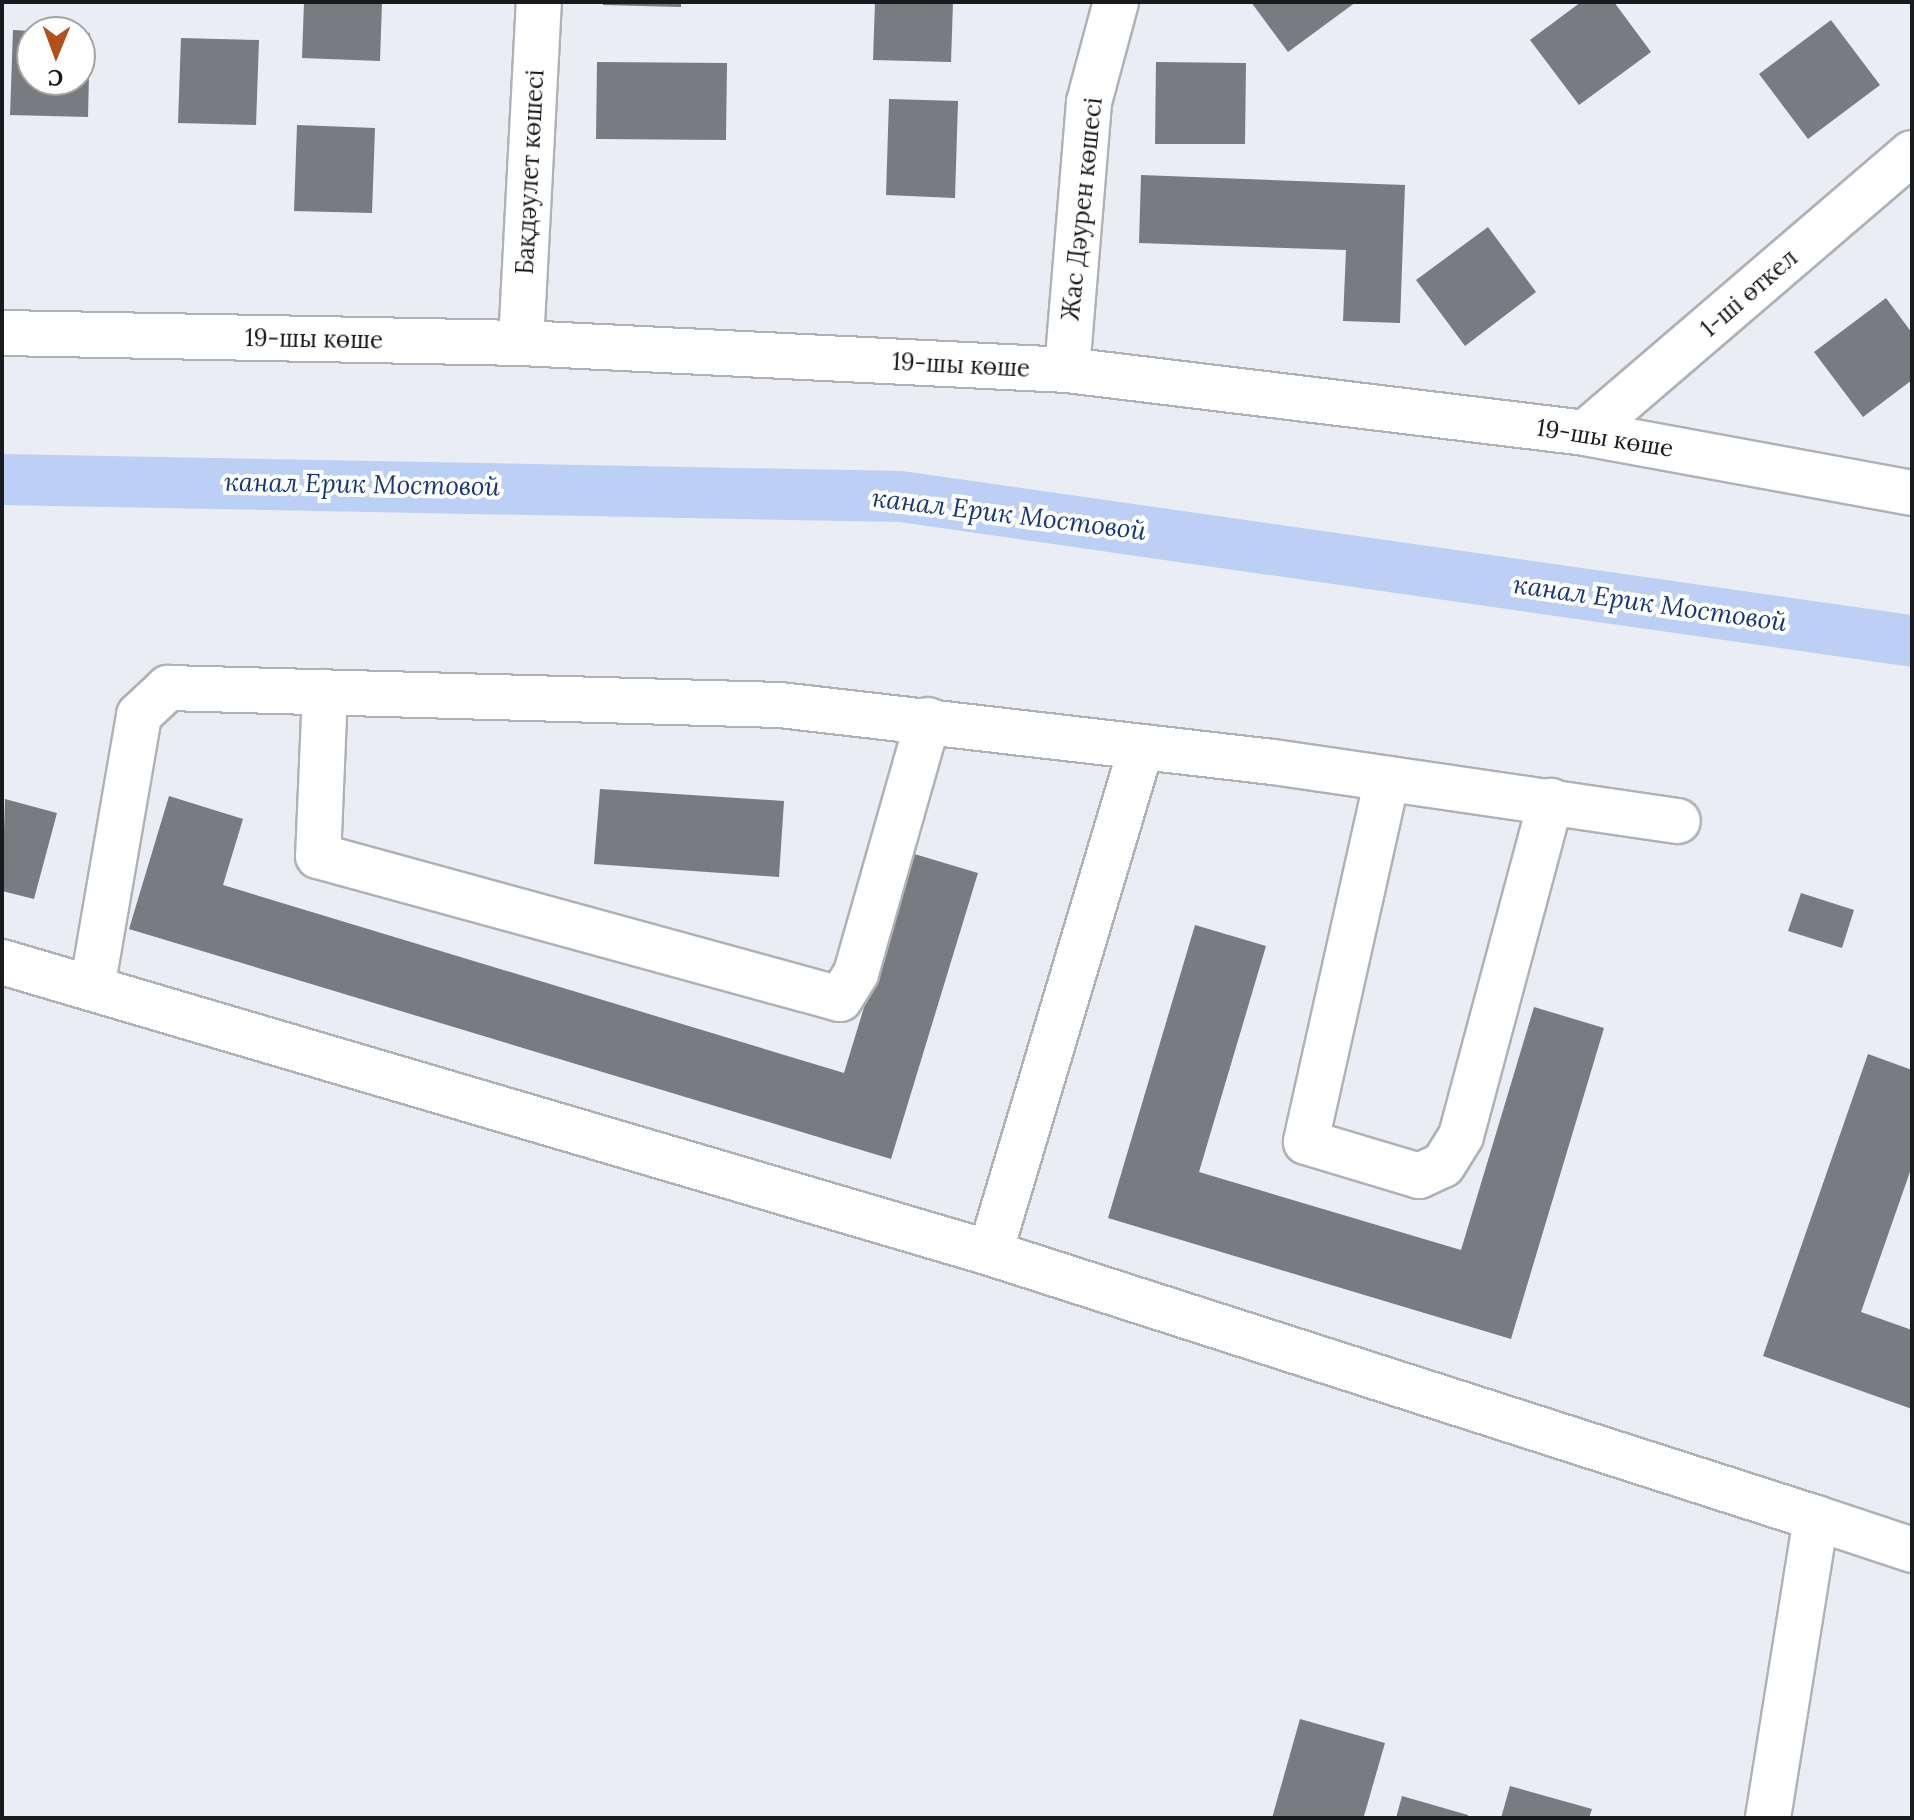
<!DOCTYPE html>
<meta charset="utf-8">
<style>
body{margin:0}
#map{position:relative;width:1914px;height:1820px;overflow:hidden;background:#eaedf3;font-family:Lora,serif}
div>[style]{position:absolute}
.water>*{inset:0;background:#bcd0f6}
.building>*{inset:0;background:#787b80}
.roads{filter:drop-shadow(2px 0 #aeb2b7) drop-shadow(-2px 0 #aeb2b7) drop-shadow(0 2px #aeb2b7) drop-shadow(0 -2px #aeb2b7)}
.minor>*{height:44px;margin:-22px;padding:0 22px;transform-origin:22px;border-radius:22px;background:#fff}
span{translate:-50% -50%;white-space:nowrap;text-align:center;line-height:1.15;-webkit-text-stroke:8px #fff;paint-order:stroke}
.street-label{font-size:24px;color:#181a1c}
.water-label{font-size:26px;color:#16367c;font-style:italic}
.frame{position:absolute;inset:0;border:4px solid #181a1c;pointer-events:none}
.north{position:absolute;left:16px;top:16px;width:80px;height:80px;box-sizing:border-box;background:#fff;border:2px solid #a3a3a4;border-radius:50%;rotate:181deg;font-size:22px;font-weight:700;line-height:32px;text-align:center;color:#181a1c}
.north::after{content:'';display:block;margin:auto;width:28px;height:36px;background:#b35018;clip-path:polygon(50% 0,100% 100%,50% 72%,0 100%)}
</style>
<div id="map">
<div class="water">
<div style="clip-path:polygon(2px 454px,902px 471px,1912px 615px,1912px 667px,899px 522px,2px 505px)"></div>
</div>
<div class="building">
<div style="clip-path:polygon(304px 2px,382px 2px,380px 61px,302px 58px)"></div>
<div style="clip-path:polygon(603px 2px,681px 2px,681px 7px,603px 5px)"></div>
<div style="clip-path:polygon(875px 2px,953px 2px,951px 62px,873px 60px)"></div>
<div style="clip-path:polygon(1251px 2px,1356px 2px,1288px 52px)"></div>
<div style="clip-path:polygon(1581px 2px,1614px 2px,1651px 52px,1579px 105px,1530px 40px)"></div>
<div style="clip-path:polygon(1831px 20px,1880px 85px,1808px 139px,1759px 74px)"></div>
<div style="clip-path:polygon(13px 30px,32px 31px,32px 80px,80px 80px,80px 32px,90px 33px,88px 117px,10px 115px)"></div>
<div style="clip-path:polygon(181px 38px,259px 40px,256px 125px,178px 123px)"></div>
<div style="clip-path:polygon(597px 62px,727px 63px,726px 140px,596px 139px)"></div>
<div style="clip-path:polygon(1156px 62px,1246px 63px,1245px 144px,1155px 144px)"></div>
<div style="clip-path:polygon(889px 99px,958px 101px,955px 198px,886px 195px)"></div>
<div style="clip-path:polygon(297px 125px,375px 128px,372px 213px,294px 211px)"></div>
<div style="clip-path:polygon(1141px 175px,1405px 185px,1400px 323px,1343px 321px,1346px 250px,1139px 243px)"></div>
<div style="clip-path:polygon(1488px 227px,1536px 292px,1465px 346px,1416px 280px)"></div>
<div style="clip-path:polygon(1886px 298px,1912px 333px,1912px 380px,1863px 417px,1814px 352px)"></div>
<div style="clip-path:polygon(600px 789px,784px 801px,779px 877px,594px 864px)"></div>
<div style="clip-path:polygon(169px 796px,243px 819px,223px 885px,844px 1073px,911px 853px,978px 873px,891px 1159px,129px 929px)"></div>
<div style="clip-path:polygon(5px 799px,57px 813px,34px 899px,2px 891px)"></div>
<div style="clip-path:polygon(1801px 893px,1854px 910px,1842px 948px,1788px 931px)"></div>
<div style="clip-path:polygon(1195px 925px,1266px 946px,1199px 1172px,1461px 1250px,1534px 1007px,1604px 1028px,1511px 1339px,1108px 1218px)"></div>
<div style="clip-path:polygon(1868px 1054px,1912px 1070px,1912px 1166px,1861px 1312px,1912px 1330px,1912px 1409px,1763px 1356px)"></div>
<div style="clip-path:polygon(1300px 1719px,1385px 1743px,1364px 1816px,1369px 1818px,1272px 1818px)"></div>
<div style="clip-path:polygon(1510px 1786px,1592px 1809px,1589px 1818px,1501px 1818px)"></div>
<div style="clip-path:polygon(1402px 1796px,1468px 1815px,1468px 1818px,1396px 1818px)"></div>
</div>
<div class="roads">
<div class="minor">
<div style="left:2px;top:333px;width:519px;rotate:1.1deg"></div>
<div style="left:521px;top:343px;width:547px;rotate:2.83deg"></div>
<div style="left:1067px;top:370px;width:522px;rotate:6.93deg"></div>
<div style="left:1585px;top:433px;width:332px;rotate:10.4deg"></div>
<div style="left:521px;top:343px;width:341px;rotate:-87deg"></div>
<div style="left:1067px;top:370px;width:269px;rotate:-85.3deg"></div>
<div style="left:1089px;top:102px;width:104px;rotate:-74.9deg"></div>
<div style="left:1585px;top:433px;width:430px;rotate:-40.6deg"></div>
<div style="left:325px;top:692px;width:164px;rotate:92.4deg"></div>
<div style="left:318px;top:856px;width:541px;rotate:15.32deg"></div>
<div style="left:840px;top:999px;width:31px;rotate:-58deg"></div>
<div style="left:856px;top:973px;width:263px;rotate:-74.1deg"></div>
<div style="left:1387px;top:779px;width:372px;rotate:102.6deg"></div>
<div style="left:1306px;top:1142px;width:118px;rotate:16.7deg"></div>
<div style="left:1419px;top:1176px;width:26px;rotate:-25deg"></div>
<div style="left:1443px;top:1165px;width:34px;rotate:-58deg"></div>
<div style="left:1461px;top:1136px;width:347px;rotate:-75deg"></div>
<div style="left:2px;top:962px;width:1030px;rotate:16.41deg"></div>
<div style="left:990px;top:1253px;width:867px;rotate:17.79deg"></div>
<div style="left:1816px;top:1518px;width:304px;rotate:99.1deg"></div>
<div style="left:92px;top:988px;width:277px;rotate:-80.2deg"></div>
<div style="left:139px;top:715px;width:40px;rotate:-43deg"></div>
<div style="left:168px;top:688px;width:612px;rotate:1.59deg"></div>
<div style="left:780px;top:705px;width:496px;rotate:6.6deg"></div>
<div style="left:1273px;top:762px;width:409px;rotate:8.3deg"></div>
<div style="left:990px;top:1253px;width:527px;rotate:-73.35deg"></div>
<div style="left:1816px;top:1518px;width:101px;rotate:18.4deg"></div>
</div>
</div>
<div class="street-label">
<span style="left:530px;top:172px;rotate:-87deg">Бақдәулет көшесi</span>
<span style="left:1082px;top:209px;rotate:-84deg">Жас Дәурен көшесі</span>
<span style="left:1749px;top:293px;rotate:-41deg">1-шi өткел</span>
<span style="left:314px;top:339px;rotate:1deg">19-шы көше</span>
<span style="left:961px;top:365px;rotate:3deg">19-шы көше</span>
<span style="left:1605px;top:438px;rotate:9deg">19-шы көше</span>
</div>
<div class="water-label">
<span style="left:362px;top:484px;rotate:1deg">канал Ерик Мостовой</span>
<span style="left:1009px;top:514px;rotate:7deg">канал Ерик Мостовой</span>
<span style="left:1650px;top:603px;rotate:8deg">канал Ерик Мостовой</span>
</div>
<div class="frame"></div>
<div class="north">С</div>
</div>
